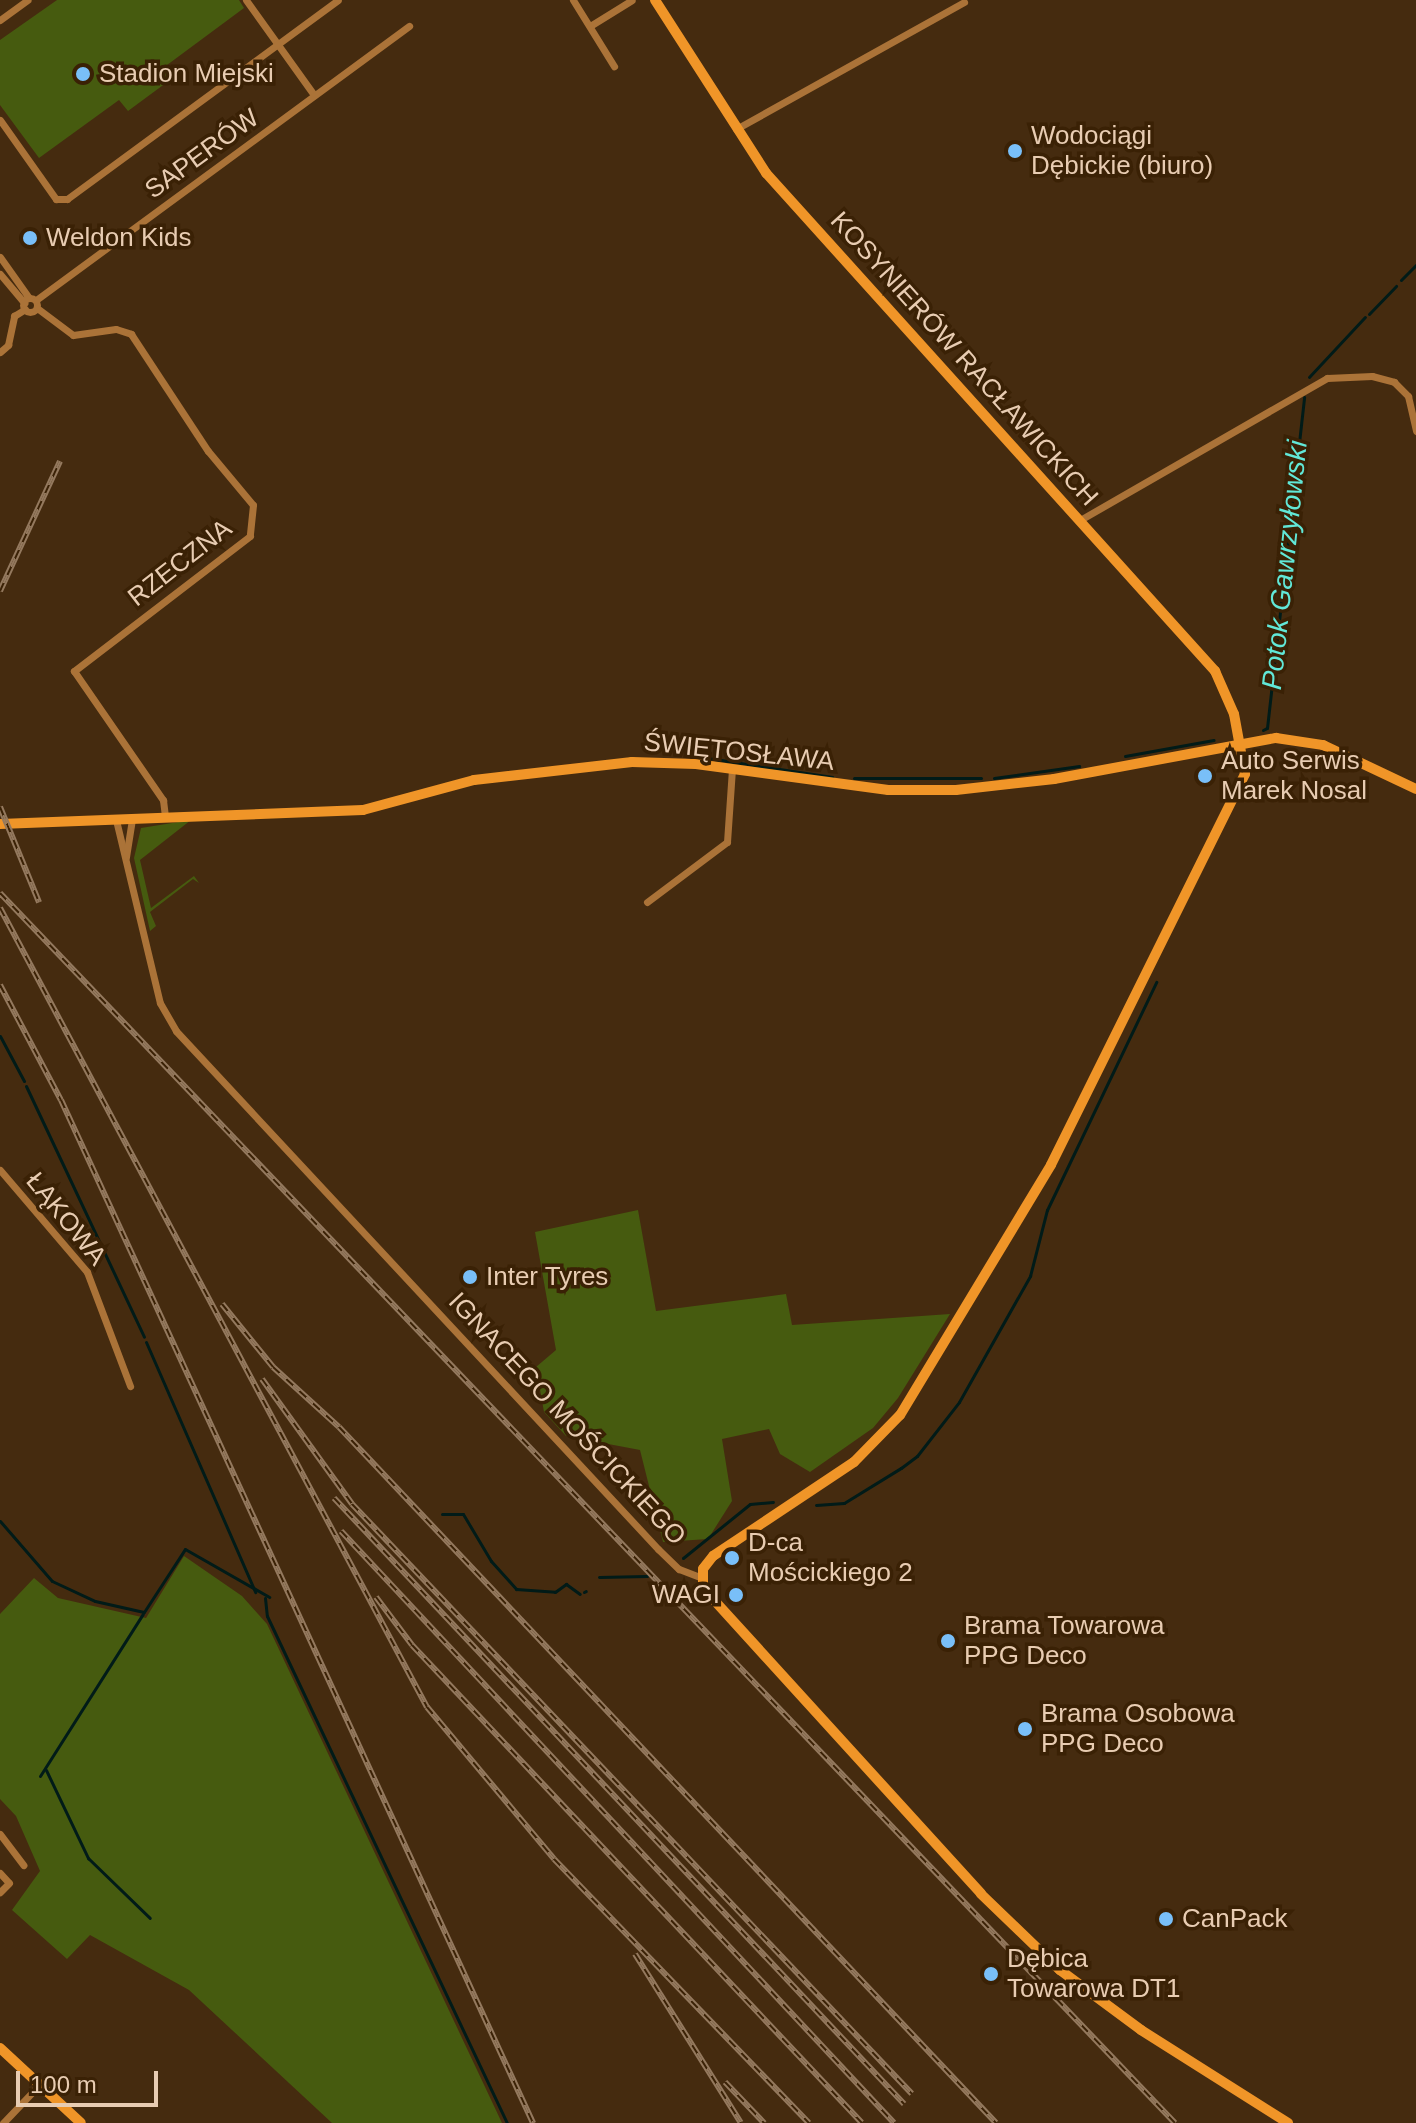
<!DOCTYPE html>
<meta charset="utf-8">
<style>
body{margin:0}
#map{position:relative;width:1416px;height:2123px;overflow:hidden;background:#452b0f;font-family:Arial,sans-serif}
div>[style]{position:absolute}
.green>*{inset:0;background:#465b0f}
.stream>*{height:3px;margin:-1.5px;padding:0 1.5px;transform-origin:1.5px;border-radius:1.5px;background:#011b18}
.street>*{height:7px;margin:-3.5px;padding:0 3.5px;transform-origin:3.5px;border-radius:3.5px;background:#ab7338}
.street>.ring{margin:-3.5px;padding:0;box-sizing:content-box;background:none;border:7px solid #ab7338;border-radius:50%}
.secondary>*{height:10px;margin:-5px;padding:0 5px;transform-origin:5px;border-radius:5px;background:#f09528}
.rail>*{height:6px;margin-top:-3px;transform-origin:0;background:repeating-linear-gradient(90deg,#3a2105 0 9px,#94795e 0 18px);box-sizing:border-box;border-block:2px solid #94795e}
.dots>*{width:22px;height:22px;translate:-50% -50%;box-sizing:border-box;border:4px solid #3a2105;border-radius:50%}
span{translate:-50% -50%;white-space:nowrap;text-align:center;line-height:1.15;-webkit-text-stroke:7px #3a2105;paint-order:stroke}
.poi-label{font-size:26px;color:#e8ccb2}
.left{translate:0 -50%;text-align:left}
.right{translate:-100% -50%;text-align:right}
.street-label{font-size:26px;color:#e8ccb2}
.water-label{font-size:28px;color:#61e8d8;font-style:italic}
.scale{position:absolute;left:16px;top:2071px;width:142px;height:36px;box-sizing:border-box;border:4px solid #e8ccb2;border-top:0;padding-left:10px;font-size:24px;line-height:28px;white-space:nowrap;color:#e8ccb2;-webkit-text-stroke:6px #3a2105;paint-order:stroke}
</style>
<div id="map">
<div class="green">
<div style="clip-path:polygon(57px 0,239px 0,244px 8px,163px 68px,170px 80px,128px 111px,119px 100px,39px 158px,0 105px,0 40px)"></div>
<div style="clip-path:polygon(191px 820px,140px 860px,151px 908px,194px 876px,199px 883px,193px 879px,150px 912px,156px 926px,150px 931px,134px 858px,141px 828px)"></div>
<div style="clip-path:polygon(638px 1210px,656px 1311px,786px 1294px,792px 1325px,950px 1314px,898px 1398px,873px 1428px,810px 1472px,780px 1454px,769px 1429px,722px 1439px,732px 1501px,708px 1539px,663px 1542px,640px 1450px,566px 1436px,544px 1412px,536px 1367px,556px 1350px,535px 1232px)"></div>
<div style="clip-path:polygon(184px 1556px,242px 1596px,267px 1624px,502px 2123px,332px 2123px,189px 1990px,90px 1935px,67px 1959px,12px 1910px,40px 1871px,16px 1816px,0 1799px,0 1614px,34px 1578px,58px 1598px,146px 1618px)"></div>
</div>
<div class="stream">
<div style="left:1401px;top:280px;width:21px;rotate:-45deg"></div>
<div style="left:1369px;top:314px;width:39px;rotate:-46deg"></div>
<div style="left:1309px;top:377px;width:82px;rotate:-47deg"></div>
<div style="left:1263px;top:730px;width:4px;rotate:-27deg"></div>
<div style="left:1267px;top:728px;width:333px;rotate:-83.6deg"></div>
<div style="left:688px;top:755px;width:146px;rotate:8.7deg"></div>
<div style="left:1125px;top:756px;width:90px;rotate:-10.2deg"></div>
<div style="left:854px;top:778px;width:127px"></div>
<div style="left:994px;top:778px;width:86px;rotate:-8deg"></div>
<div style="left:0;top:1036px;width:51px;rotate:61.9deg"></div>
<div style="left:26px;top:1086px;width:277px;rotate:64.8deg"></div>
<div style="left:146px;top:1342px;width:273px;rotate:66.4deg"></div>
<div style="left:816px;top:1505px;width:28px;rotate:-4deg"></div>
<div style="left:844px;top:1503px;width:67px;rotate:-31.6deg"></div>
<div style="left:901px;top:1468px;width:20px;rotate:-37deg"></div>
<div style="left:917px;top:1456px;width:68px;rotate:-52.1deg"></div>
<div style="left:959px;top:1402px;width:145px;rotate:-60.6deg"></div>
<div style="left:1030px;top:1276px;width:68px;rotate:-75.6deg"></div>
<div style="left:1047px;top:1210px;width:253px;rotate:-64.4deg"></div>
<div style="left:442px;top:1514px;width:21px"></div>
<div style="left:463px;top:1514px;width:55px;rotate:59.2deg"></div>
<div style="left:491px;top:1561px;width:38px;rotate:48deg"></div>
<div style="left:516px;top:1589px;width:39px;rotate:4deg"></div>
<div style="left:555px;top:1592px;width:14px;rotate:-36deg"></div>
<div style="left:566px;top:1584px;width:17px;rotate:36deg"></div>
<div style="left:0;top:1521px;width:79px;rotate:49.1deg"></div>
<div style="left:52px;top:1581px;width:47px;rotate:24.9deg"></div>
<div style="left:95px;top:1601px;width:50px;rotate:12.7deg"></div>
<div style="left:144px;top:1612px;width:75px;rotate:-56.9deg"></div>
<div style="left:185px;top:1549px;width:97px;rotate:29.7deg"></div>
<div style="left:683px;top:1558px;width:86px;rotate:-38.9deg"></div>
<div style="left:750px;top:1504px;width:23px;rotate:-5deg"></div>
<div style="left:599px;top:1577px;width:48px;rotate:-1.2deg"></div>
<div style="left:584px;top:1592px;width:2px;rotate:-27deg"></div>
<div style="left:265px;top:1598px;width:18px;rotate:84deg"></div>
<div style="left:267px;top:1616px;width:561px;rotate:64.67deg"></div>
<div style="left:46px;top:1770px;width:98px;rotate:64.5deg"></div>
<div style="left:88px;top:1858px;width:86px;rotate:44.1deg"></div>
<div style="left:40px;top:1776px;width:192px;rotate:-57.6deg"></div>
</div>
<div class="street">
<div style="left:246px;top:0;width:117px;rotate:54.4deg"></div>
<div style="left:573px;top:0;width:78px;rotate:58.2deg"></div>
<div style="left:0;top:20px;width:34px;rotate:-36deg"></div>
<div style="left:590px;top:26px;width:49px;rotate:-31.8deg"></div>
<div style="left:0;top:120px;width:97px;rotate:54.7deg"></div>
<div style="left:56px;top:199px;width:11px"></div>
<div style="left:67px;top:199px;width:336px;rotate:-36.3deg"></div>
<div style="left:736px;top:129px;width:261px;rotate:-29.1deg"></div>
<div style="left:0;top:257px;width:50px;rotate:54.7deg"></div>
<div style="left:0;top:274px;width:38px;rotate:50deg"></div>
<div class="ring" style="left:23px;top:298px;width:7px;height:7px"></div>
<div style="left:36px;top:300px;width:463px;rotate:-36.3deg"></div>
<div style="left:37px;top:308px;width:45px;rotate:36.9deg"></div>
<div style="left:73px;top:335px;width:43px;rotate:-7.9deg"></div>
<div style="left:116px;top:329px;width:16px;rotate:18deg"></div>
<div style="left:131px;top:334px;width:140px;rotate:56.7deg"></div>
<div style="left:208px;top:451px;width:70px;rotate:50.2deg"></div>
<div style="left:253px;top:505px;width:31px;rotate:96deg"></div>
<div style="left:250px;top:536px;width:222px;rotate:142.5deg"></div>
<div style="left:74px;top:671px;width:157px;rotate:55.4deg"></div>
<div style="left:163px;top:800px;width:16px;rotate:83deg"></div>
<div style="left:0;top:352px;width:11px;rotate:-41deg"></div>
<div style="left:8px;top:345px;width:30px;rotate:-78deg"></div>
<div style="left:14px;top:316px;width:13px;rotate:-32deg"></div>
<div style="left:1080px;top:520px;width:285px;rotate:-29.9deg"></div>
<div style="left:1327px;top:378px;width:45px;rotate:-2.5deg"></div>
<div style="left:1372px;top:376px;width:23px;rotate:15deg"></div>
<div style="left:1394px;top:382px;width:20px;rotate:45deg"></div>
<div style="left:1408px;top:396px;width:36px;rotate:77deg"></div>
<div style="left:116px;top:820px;width:188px;rotate:76.5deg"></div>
<div style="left:160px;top:1003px;width:32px;rotate:60deg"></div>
<div style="left:176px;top:1031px;width:708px;rotate:47.06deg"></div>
<div style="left:658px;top:1549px;width:29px;rotate:44deg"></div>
<div style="left:679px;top:1569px;width:25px;rotate:21deg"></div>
<div style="left:126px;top:857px;width:38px;rotate:-81deg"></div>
<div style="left:647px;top:902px;width:100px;rotate:-36.9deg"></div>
<div style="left:727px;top:842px;width:74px;rotate:-86.1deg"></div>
<div style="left:0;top:1170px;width:134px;rotate:49.5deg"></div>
<div style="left:87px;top:1272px;width:122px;rotate:69.3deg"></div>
<div style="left:0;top:1834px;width:39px;rotate:53deg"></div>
<div style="left:0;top:1873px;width:13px;rotate:48deg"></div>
<div style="left:9px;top:1883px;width:13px;rotate:135deg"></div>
<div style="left:3px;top:2123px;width:54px;rotate:-46.5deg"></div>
</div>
<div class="secondary">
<div style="left:655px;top:0;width:206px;rotate:57.3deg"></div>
<div style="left:766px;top:173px;width:671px;rotate:47.96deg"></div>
<div style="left:1215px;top:671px;width:47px;rotate:66.2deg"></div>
<div style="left:1234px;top:714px;width:61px;rotate:79.6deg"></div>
<div style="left:1245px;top:774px;width:436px;rotate:116.4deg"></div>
<div style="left:1051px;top:1165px;width:292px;rotate:121.1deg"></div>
<div style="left:900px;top:1415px;width:66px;rotate:134.4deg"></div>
<div style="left:854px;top:1462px;width:169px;rotate:146.3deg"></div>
<div style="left:713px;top:1556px;width:16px;rotate:128deg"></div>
<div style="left:703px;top:1569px;width:19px;rotate:90deg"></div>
<div style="left:703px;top:1588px;width:413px;rotate:47.7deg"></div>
<div style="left:981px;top:1894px;width:110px;rotate:43.9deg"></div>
<div style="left:1060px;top:1970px;width:101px;rotate:36.5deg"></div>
<div style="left:1141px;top:2030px;width:174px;rotate:32.3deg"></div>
<div style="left:0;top:824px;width:363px;rotate:-2.2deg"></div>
<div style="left:363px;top:810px;width:115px;rotate:-15.1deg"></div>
<div style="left:474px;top:780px;width:159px;rotate:-6.5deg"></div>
<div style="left:632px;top:762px;width:64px;rotate:1.8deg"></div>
<div style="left:696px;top:764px;width:194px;rotate:7.7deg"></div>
<div style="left:888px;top:790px;width:68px"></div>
<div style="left:956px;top:790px;width:99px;rotate:-6.4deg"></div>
<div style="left:1054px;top:779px;width:226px;rotate:-10.5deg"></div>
<div style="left:1276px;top:738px;width:48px;rotate:8.5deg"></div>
<div style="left:1323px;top:745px;width:103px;rotate:25.3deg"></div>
<div style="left:0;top:2048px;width:110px;rotate:42.8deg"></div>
</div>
<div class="rail">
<div style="left:0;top:591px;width:143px;rotate:-65.2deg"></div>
<div style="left:0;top:807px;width:103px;rotate:67.7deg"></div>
<div style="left:0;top:893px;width:1701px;rotate:46.31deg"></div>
<div style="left:0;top:908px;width:906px;rotate:61.88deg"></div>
<div style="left:427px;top:1707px;width:198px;rotate:50.1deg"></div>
<div style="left:554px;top:1859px;width:367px;rotate:46deg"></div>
<div style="left:0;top:985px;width:130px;rotate:62.1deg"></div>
<div style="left:61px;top:1100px;width:1127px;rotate:65.23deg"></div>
<div style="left:222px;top:1304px;width:81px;rotate:51deg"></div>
<div style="left:273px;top:1367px;width:89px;rotate:42.3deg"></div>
<div style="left:339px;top:1427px;width:957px;rotate:46.65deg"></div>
<div style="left:262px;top:1379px;width:154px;rotate:54.2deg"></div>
<div style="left:352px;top:1504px;width:813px;rotate:46.49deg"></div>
<div style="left:334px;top:1498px;width:832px;rotate:46.75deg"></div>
<div style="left:341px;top:1531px;width:810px;rotate:46.95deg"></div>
<div style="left:376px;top:1597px;width:60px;rotate:53.1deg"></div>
<div style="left:412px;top:1645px;width:656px;rotate:46.73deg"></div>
<div style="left:635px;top:1954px;width:199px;rotate:57.9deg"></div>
<div style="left:725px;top:2082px;width:57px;rotate:46.4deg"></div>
</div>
<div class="dots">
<div style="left:83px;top:74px;background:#79bff8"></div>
<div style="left:1015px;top:151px;background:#79bff8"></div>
<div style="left:30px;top:238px;background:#79bff8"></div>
<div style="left:1205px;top:776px;background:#79bff8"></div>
<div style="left:470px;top:1277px;background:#79bff8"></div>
<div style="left:732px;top:1558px;background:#79bff8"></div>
<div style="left:736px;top:1595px;background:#79bff8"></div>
<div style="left:948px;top:1641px;background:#79bff8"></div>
<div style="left:1025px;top:1729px;background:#79bff8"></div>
<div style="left:1166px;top:1919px;background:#79bff8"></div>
<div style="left:991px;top:1974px;background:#79bff8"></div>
</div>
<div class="poi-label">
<span class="left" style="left:99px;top:74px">Stadion Miejski</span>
<span class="left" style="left:1031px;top:151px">Wodociągi<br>Dębickie (biuro)</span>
<span class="left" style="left:46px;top:238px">Weldon Kids</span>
<span class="left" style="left:1221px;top:776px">Auto Serwis<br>Marek Nosal</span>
<span class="left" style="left:486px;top:1277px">Inter Tyres</span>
<span class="left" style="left:748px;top:1558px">D-ca<br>Mościckiego 2</span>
<span class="right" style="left:720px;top:1595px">WAGI</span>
<span class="left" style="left:964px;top:1641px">Brama Towarowa<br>PPG Deco</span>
<span class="left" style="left:1041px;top:1729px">Brama Osobowa<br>PPG Deco</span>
<span class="left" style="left:1182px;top:1919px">CanPack</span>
<span class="left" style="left:1007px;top:1974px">Dębica<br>Towarowa DT1</span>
</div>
<div class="street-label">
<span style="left:202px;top:154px;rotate:-36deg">SAPERÓW</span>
<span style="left:964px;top:359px;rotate:48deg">KOSYNIERÓW RACŁAWICKICH</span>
<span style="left:180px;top:563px;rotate:-38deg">RZECZNA</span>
<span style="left:739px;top:752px;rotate:6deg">ŚWIĘTOSŁAWA</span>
<span style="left:66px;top:1219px;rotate:51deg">ŁĄKOWA</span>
<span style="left:567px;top:1419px;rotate:47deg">IGNACEGO MOŚCICKIEGO</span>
</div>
<div class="water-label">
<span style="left:1285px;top:565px;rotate:-84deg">Potok Gawrzyłowski</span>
</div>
<div class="scale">100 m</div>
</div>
